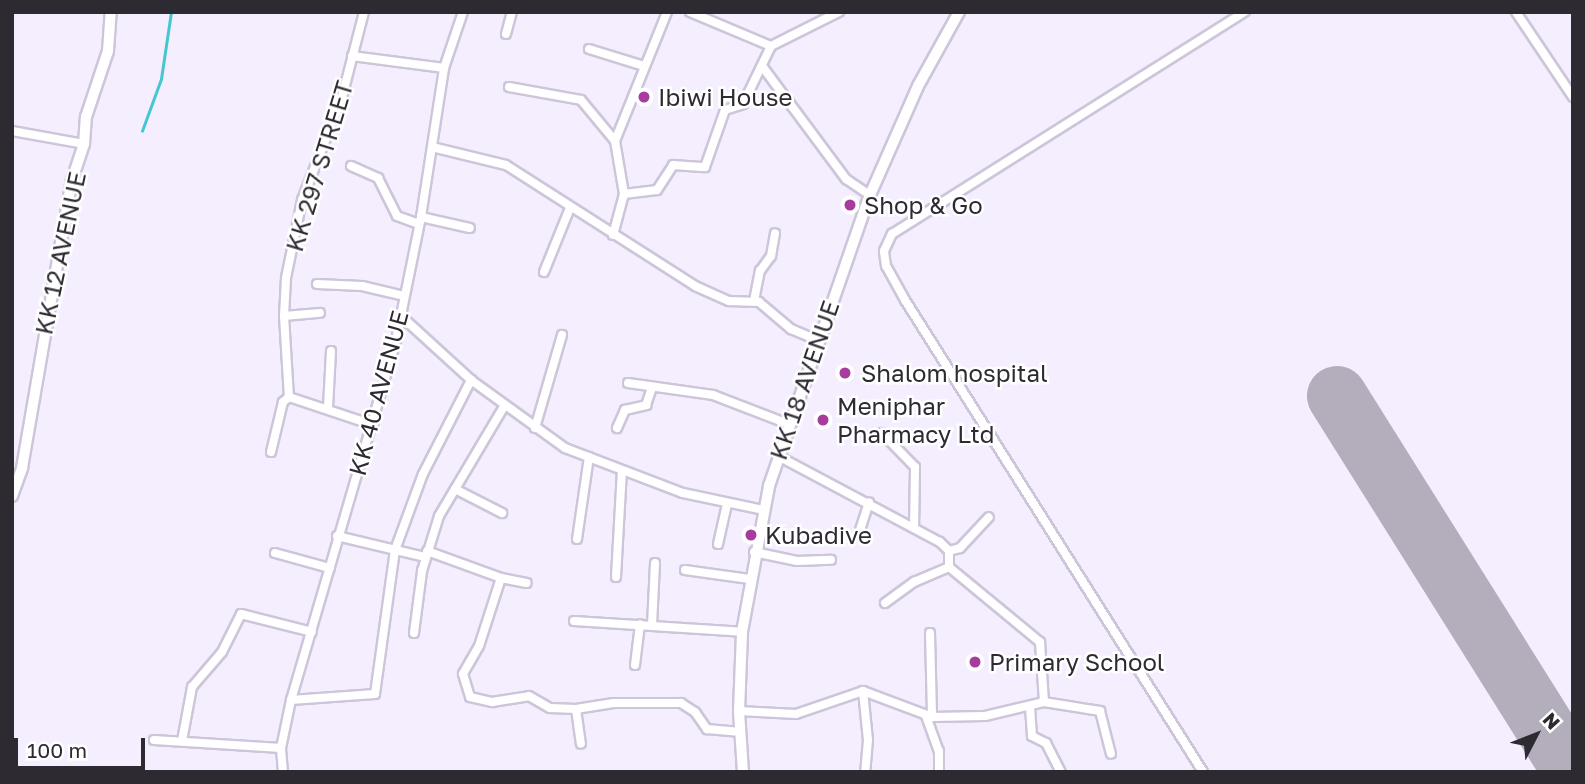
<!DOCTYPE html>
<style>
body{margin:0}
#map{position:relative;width:1585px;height:784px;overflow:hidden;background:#f5eeff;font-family:"Golos Text",sans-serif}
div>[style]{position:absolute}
.stream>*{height:2.5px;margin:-1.25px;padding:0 1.25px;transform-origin:1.25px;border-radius:1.25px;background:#44c7d1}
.runway>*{height:60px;margin:-30px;padding:0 30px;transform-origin:30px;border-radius:30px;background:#b4aebc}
.roads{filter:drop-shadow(2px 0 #cdc5d9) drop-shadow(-2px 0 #cdc5d9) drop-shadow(0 2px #cdc5d9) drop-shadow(0 -2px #cdc5d9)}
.minor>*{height:8px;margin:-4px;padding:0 4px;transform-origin:4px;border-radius:4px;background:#fff}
.secondary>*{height:10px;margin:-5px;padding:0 5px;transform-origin:5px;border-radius:5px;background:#fff}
.dots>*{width:19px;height:19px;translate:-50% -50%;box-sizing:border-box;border:4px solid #fff;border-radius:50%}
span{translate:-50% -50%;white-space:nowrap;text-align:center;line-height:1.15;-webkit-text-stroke:5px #fff;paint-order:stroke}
.poi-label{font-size:24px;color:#2e2a32}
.left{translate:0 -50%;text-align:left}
.street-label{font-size:24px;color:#2e2a32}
.frame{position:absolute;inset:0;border:14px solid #2e2a32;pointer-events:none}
.north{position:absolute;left:1501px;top:700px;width:70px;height:70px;-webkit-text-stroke:5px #fff;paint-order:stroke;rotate:48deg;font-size:19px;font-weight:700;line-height:28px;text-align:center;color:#2e2a32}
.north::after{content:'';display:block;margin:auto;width:24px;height:32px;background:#2e2a32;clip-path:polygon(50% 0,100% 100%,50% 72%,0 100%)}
.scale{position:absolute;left:14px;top:738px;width:131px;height:32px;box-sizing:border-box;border:4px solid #2e2a32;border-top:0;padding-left:9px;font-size:21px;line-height:24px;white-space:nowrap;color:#2e2a32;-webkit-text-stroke:5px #fff;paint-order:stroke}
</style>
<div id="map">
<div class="stream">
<div style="left:142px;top:131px;width:55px;rotate:-69.9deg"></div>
<div style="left:161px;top:79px;width:68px;rotate:-81.5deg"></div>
</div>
<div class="runway">
<div style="left:1337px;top:396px;width:444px;rotate:57.9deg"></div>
</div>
<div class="roads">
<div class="minor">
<div style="left:364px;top:12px;width:88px;rotate:104.5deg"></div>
<div style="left:342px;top:97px;width:110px;rotate:111.2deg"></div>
<div style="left:302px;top:200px;width:80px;rotate:101.6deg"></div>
<div style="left:286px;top:278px;width:38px;rotate:93deg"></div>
<div style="left:284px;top:316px;width:81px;rotate:86.5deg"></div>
<div style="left:289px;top:397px;width:89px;rotate:18.4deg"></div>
<div style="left:690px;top:12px;width:88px;rotate:22.8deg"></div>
<div style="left:1516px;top:12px;width:102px;rotate:56.2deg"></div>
<div style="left:506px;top:34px;width:23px;rotate:-75deg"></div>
<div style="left:589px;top:49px;width:58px;rotate:17.2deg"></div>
<div style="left:352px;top:56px;width:93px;rotate:7.4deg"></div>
<div style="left:762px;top:66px;width:141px;rotate:53.4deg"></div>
<div style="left:846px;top:179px;width:29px;rotate:34deg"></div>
<div style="left:509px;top:87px;width:73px;rotate:10.2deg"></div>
<div style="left:581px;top:100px;width:53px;rotate:50.3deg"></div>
<div style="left:12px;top:131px;width:73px;rotate:10.2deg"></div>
<div style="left:432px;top:147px;width:76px;rotate:13.7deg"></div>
<div style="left:506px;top:165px;width:224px;rotate:32.6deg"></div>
<div style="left:695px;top:286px;width:37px;rotate:24deg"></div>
<div style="left:729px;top:301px;width:30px;rotate:2deg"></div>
<div style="left:759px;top:302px;width:42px;rotate:40.2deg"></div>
<div style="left:791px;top:329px;width:28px;rotate:23deg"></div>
<div style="left:351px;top:166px;width:30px;rotate:24deg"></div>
<div style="left:378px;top:178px;width:42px;rotate:63.4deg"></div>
<div style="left:397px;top:216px;width:23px;rotate:20deg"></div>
<div style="left:624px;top:194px;width:33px;rotate:-7deg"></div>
<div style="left:657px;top:190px;width:30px;rotate:-57deg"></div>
<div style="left:673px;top:165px;width:32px;rotate:4deg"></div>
<div style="left:705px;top:167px;width:60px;rotate:-70.7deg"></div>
<div style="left:725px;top:110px;width:19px;rotate:-18deg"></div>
<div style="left:743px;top:104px;width:64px;rotate:-64.2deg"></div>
<div style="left:771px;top:46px;width:76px;rotate:-26.6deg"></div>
<div style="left:421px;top:217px;width:50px;rotate:12.7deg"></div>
<div style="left:613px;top:235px;width:42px;rotate:-75deg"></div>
<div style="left:624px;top:194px;width:54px;rotate:-99.6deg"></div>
<div style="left:615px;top:141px;width:139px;rotate:-68deg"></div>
<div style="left:544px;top:272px;width:69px;rotate:-67.9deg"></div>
<div style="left:317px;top:284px;width:45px;rotate:2.5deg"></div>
<div style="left:362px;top:286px;width:43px;rotate:13.4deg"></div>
<div style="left:754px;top:301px;width:31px;rotate:-79deg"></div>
<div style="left:760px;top:271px;width:19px;rotate:-54deg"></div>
<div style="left:771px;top:256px;width:23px;rotate:-80deg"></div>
<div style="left:284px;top:316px;width:36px;rotate:-5deg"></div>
<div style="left:401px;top:316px;width:95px;rotate:42.4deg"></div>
<div style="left:471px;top:380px;width:116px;rotate:35.9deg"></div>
<div style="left:565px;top:448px;width:126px;rotate:20.9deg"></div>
<div style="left:683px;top:493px;width:83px;rotate:11.9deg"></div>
<div style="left:628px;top:383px;width:86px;rotate:8deg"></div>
<div style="left:713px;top:395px;width:80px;rotate:21.1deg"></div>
<div style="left:328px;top:407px;width:56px;rotate:-86.9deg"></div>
<div style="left:535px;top:428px;width:97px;rotate:-73.8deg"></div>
<div style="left:617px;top:428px;width:20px;rotate:-66deg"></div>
<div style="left:625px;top:410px;width:22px;rotate:-13deg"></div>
<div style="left:646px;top:405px;width:18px;rotate:-71deg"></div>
<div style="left:882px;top:433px;width:47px;rotate:45.9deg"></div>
<div style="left:915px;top:467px;width:61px;rotate:90.9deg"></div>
<div style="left:271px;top:452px;width:51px;rotate:-76.5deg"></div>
<div style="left:283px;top:402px;width:8px;rotate:-40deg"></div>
<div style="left:778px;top:456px;width:183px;rotate:28deg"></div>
<div style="left:940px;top:542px;width:13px;rotate:45deg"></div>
<div style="left:949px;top:551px;width:16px;rotate:90deg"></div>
<div style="left:949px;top:567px;width:118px;rotate:39.5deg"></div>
<div style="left:1040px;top:642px;width:60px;rotate:86.2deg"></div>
<div style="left:455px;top:489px;width:53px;rotate:27.1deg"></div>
<div style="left:860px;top:530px;width:29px;rotate:-72deg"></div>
<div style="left:337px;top:536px;width:90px;rotate:13.4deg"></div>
<div style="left:577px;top:539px;width:83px;rotate:-81.7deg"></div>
<div style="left:718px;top:544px;width:41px;rotate:-77.3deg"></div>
<div style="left:427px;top:551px;width:79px;rotate:20deg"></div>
<div style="left:501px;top:578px;width:71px;rotate:107.9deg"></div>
<div style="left:479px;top:646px;width:32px;rotate:120deg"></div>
<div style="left:463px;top:674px;width:24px;rotate:73deg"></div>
<div style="left:470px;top:697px;width:23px;rotate:13deg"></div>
<div style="left:492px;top:702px;width:37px;rotate:-9deg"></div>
<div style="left:529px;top:696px;width:24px;rotate:30deg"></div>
<div style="left:550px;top:708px;width:26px;rotate:2deg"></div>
<div style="left:576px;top:709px;width:38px;rotate:-9deg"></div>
<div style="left:614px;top:703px;width:67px"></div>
<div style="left:681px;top:703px;width:17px;rotate:33deg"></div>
<div style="left:695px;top:712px;width:21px;rotate:55deg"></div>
<div style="left:707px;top:729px;width:34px;rotate:5deg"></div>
<div style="left:949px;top:551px;width:11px;rotate:-15deg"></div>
<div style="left:960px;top:548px;width:42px;rotate:-46.9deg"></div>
<div style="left:754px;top:552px;width:44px;rotate:11.8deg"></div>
<div style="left:797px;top:561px;width:34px;rotate:-2deg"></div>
<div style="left:275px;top:553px;width:57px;rotate:15.3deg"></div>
<div style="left:685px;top:570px;width:65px;rotate:8deg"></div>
<div style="left:616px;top:577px;width:106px;rotate:-86.8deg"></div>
<div style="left:501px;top:578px;width:26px;rotate:11deg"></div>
<div style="left:885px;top:603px;width:36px;rotate:-36deg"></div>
<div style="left:914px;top:582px;width:38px;rotate:-23deg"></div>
<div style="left:574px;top:621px;width:168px;rotate:3.7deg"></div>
<div style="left:652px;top:625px;width:62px;rotate:-87.2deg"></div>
<div style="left:414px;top:633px;width:63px;rotate:-82.6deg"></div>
<div style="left:422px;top:571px;width:58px;rotate:-72.8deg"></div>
<div style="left:439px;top:516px;width:129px;rotate:-59.3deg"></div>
<div style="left:930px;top:633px;width:84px;rotate:88.6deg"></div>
<div style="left:635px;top:665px;width:41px;rotate:-83deg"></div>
<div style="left:863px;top:691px;width:49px;rotate:84.2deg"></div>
<div style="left:868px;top:740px;width:32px;rotate:95deg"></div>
<div style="left:291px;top:700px;width:84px;rotate:-4.1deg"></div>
<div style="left:375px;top:694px;width:145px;rotate:-82.1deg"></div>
<div style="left:395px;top:550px;width:81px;rotate:-69.8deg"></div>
<div style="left:423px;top:474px;width:106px;rotate:-62.9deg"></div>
<div style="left:1030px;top:707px;width:29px;rotate:86deg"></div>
<div style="left:1032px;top:736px;width:16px;rotate:27deg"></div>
<div style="left:1046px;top:743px;width:33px;rotate:63deg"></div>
<div style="left:576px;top:709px;width:35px;rotate:82deg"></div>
<div style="left:739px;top:711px;width:57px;rotate:3deg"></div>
<div style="left:796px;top:714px;width:71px;rotate:-18.9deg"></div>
<div style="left:863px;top:691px;width:74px;rotate:20.6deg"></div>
<div style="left:932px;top:717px;width:53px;rotate:-1.1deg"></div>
<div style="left:985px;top:716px;width:61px;rotate:-13.3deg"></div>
<div style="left:1044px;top:702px;width:57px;rotate:9.1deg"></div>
<div style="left:1100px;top:711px;width:44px;rotate:75.7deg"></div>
<div style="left:926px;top:716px;width:37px;rotate:70deg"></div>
<div style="left:939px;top:751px;width:21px;rotate:90deg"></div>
<div style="left:154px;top:740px;width:127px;rotate:3.6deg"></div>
<div style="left:182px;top:741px;width:55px;rotate:-79.5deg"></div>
<div style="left:192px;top:687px;width:46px;rotate:-49.4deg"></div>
<div style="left:222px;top:652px;width:42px;rotate:-63.4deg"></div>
<div style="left:241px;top:614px;width:73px;rotate:14.2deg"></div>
<div style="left:283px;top:772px;width:24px;rotate:-95deg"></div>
<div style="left:281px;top:748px;width:49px;rotate:-78.2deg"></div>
<div style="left:291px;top:700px;width:375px;rotate:-73.7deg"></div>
<div style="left:396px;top:340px;width:126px;rotate:-78.5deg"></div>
<div style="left:421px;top:217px;width:151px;rotate:-81.2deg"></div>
<div style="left:444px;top:68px;width:59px;rotate:-71.3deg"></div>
<div style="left:1203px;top:772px;width:558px;rotate:-122.27deg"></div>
<div style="left:905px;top:300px;width:39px;rotate:-119deg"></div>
<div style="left:886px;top:266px;width:15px;rotate:-98deg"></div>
<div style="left:884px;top:251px;width:19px;rotate:-65deg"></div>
<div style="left:892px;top:234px;width:417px;rotate:-32.2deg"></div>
</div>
<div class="secondary">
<div style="left:12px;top:496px;width:30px;rotate:-70deg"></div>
<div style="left:22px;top:468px;width:289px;rotate:-80.2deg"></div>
<div style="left:71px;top:183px;width:41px;rotate:-71.6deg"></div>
<div style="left:84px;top:144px;width:27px;rotate:-86deg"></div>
<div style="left:86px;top:117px;width:70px;rotate:-71.6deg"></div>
<div style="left:108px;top:51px;width:39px;rotate:-86deg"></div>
<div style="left:743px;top:772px;width:61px;rotate:-93.8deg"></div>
<div style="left:739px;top:711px;width:79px;rotate:-87.8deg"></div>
<div style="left:742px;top:632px;width:148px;rotate:-79.5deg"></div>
<div style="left:769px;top:486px;width:308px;rotate:-70.9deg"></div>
<div style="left:870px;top:195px;width:119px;rotate:-66.2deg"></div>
<div style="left:918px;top:86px;width:85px;rotate:-61deg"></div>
</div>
</div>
<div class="dots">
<div style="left:644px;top:97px;background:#a73c9d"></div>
<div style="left:850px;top:205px;background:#a73c9d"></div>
<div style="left:845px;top:373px;background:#a73c9d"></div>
<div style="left:823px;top:420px;background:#a73c9d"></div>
<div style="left:751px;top:535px;background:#a73c9d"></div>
<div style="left:975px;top:662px;background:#a73c9d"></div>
</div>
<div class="poi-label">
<span class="left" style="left:658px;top:97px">Ibiwi House</span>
<span class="left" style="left:864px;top:205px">Shop &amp; Go</span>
<span class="left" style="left:861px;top:373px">Shalom hospital</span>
<span class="left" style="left:837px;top:420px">Meniphar<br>Pharmacy Ltd</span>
<span class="left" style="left:765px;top:535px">Kubadive</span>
<span class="left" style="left:989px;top:662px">Primary School</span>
</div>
<div class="street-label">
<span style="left:319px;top:166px;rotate:-73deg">KK 297 STREET</span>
<span style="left:60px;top:253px;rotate:-78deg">KK 12 AVENUE</span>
<span style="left:804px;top:380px;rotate:-71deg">KK 18 AVENUE</span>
<span style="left:378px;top:393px;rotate:-75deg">KK 40 AVENUE</span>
</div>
<div class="frame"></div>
<div class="north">N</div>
<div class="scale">100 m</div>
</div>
